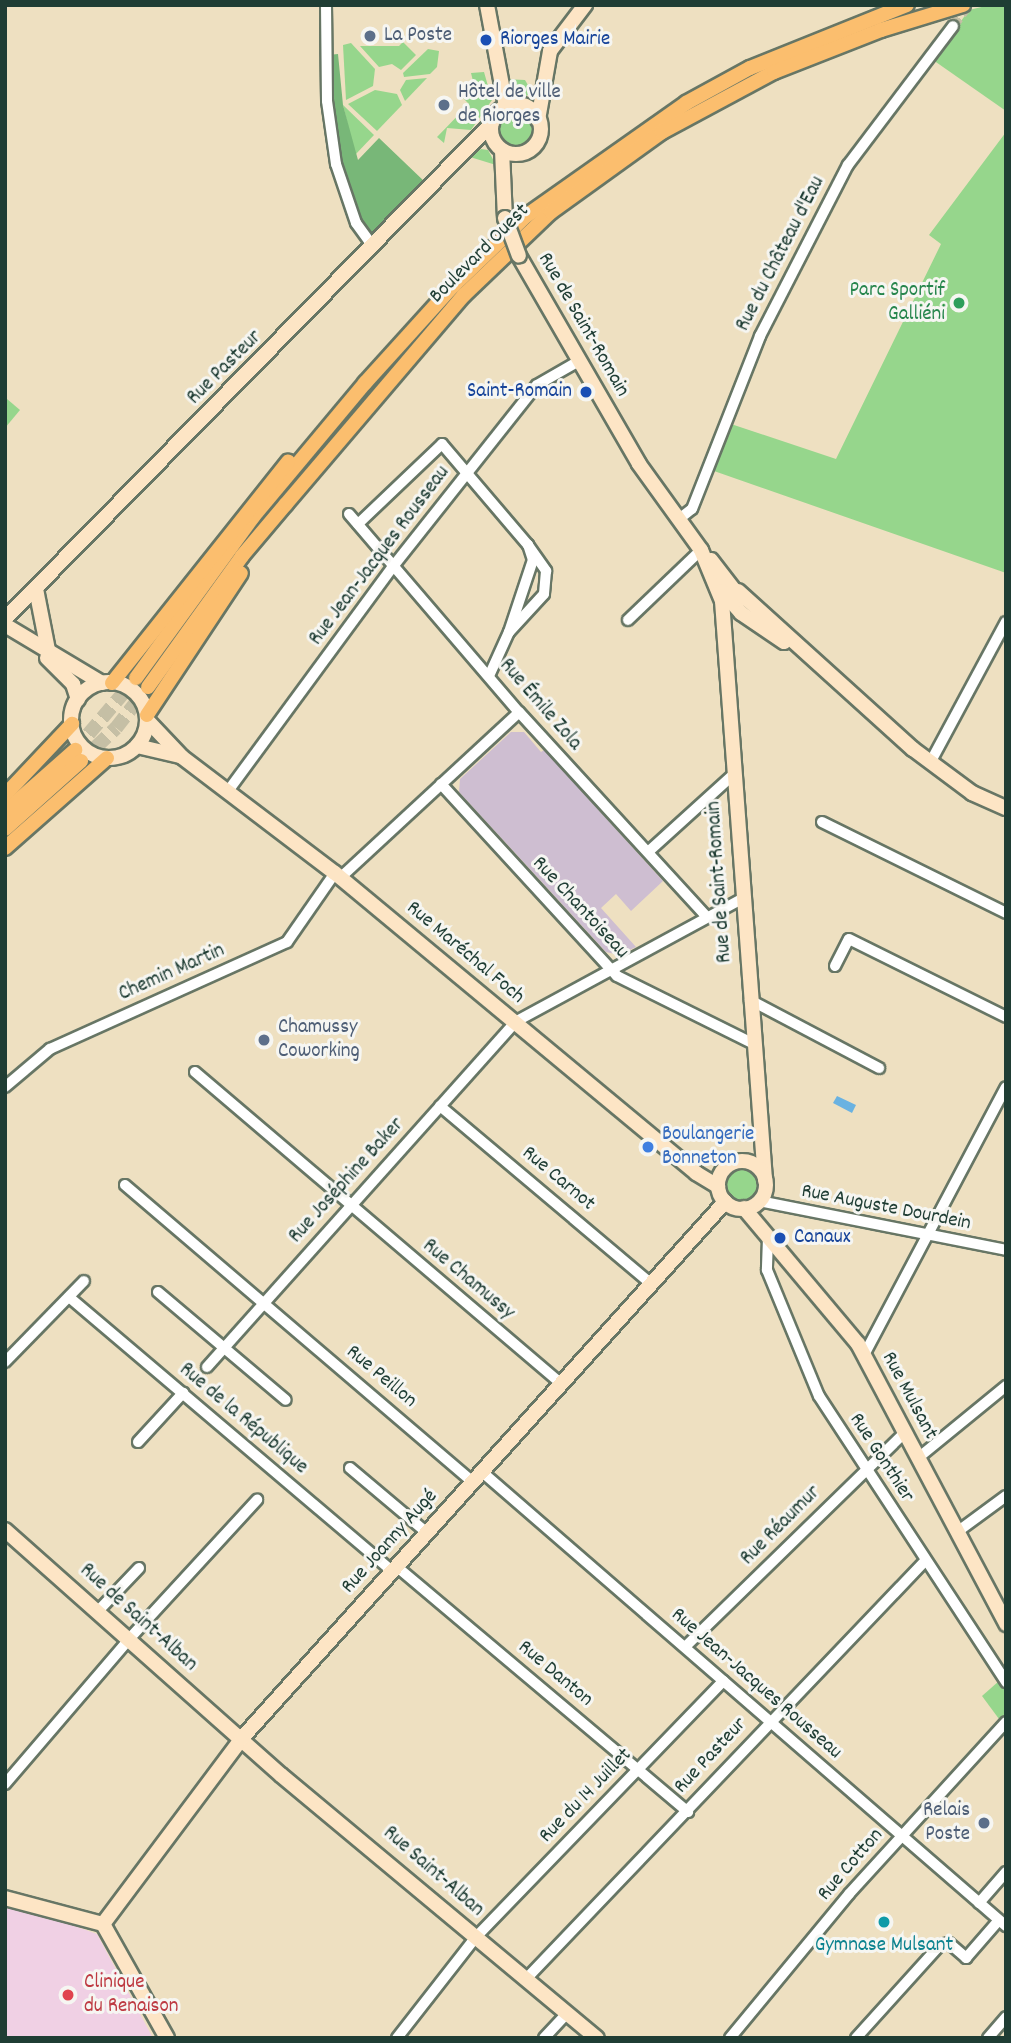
<!DOCTYPE html>
<meta charset="utf-8">
<style>
body{margin:0}
#map{position:relative;width:1011px;height:2043px;overflow:hidden;background:#eee0c1;font-family:Dekko,sans-serif}
div>[style]{position:absolute}
.built>*{inset:0;background:#f0d0e4}
.industrial>*{inset:0;background:#cebed1}
.green>*{inset:0;background:#96d68c}
.round{border-radius:50%}
.forest>*{inset:0;background:#78b778}
.water>*{inset:0;background:#6ab2e1}
.street-tunnel>*{height:10px;margin-top:-5px;transform-origin:0;background:repeating-linear-gradient(90deg,#c5bfa5 0 10px,transparent 0 15px)}
.primary-tunnel>*{height:14px;margin-top:-7px;transform-origin:0;background:repeating-linear-gradient(90deg,#c5bfa5 0 14px,transparent 0 21px)}
.roads{filter:drop-shadow(2px 0 #677665) drop-shadow(-2px 0 #677665) drop-shadow(0 2px #677665) drop-shadow(0 -2px #677665)}
.street>*{height:10px;margin:-5px;padding:0 5px;transform-origin:5px;border-radius:5px;background:#fff}
.secondary>*{height:14px;margin:-7px;padding:0 7px;transform-origin:7px;border-radius:7px;background:#fde5c5}
.secondary>.ring{margin:-7px;padding:0;box-sizing:content-box;background:none;border:14px solid #fde5c5;border-radius:50%}
.primary>*{height:14px;margin:-7px;padding:0 7px;transform-origin:7px;border-radius:7px;background:#fbbe6e}
.bridges{filter:drop-shadow(2px 0 #677665) drop-shadow(-2px 0 #677665) drop-shadow(0 2px #677665) drop-shadow(0 -2px #677665)}
.secondary-bridge>*{height:14px;margin:-7px;padding:0 7px;transform-origin:7px;border-radius:7px;background:#fde5c5}
.dots>*{width:19px;height:19px;translate:-50% -50%;box-sizing:border-box;border:4px solid #f6f6f2;border-radius:50%}
span{translate:-50% -50%;white-space:nowrap;text-align:center;line-height:1.15;-webkit-text-stroke:6px #f6f6f2;paint-order:stroke}
.service-label{font-size:21px;color:#4e5e75}
.left{translate:0 -50%;text-align:left}
.right{translate:-100% -50%;text-align:right}
.transit-label{font-size:21px;color:#164399}
.street-label{font-size:21px;color:#1f3d34}
.leisure-label{font-size:21px;color:#27864d}
.shop-label{font-size:21px;color:#366cbe}
.culture-label{font-size:21px;color:#0d838f}
.health-label{font-size:21px;color:#be3a42}
.frame{position:absolute;inset:0;border:7px solid #1f3d34;pointer-events:none}
</style>
<div id="map">
<div class="built">
<div style="clip-path:polygon(5px 1901px,97px 1934px,153px 2038px,5px 2038px)"></div>
</div>
<div class="industrial">
<div style="clip-path:polygon(511px 732px,524px 732px,541px 752px,544px 750px,663px 881px,631px 911px,616px 894px,601px 908px,636px 947px,619px 955px,606px 952px,459px 792px,460px 779px)"></div>
</div>
<div class="green">
<div style="clip-path:polygon(990px 5px,1006px 5px,1006px 111px,933px 60px,969px 10px)"></div>
<div style="clip-path:polygon(403px 42px,416px 55px,401px 70px,392px 64px,379px 67px,360px 46px,399px 46px)"></div>
<div style="clip-path:polygon(351px 43px,375px 69px,373px 86px,346px 100px,343px 45px)"></div>
<div style="clip-path:polygon(428px 49px,439px 51px,437px 67px,430px 74px,404px 77px,403px 73px)"></div>
<div style="clip-path:polygon(484px 72px,492px 100px,471px 130px,447px 128px,444px 143px,437px 137px,469px 104px,460px 95px,473px 81px,471px 73px)"></div>
<div style="clip-path:polygon(427px 78px,405px 101px,400px 90px,406px 80px)"></div>
<div style="clip-path:polygon(505px 79px,525px 80px,532px 92px,525px 97px,511px 94px)"></div>
<div style="clip-path:polygon(375px 90px,397px 94px,402px 105px,377px 131px,348px 104px)"></div>
<div style="clip-path:polygon(343px 105px,374px 135px,355px 155px)"></div>
<div class="round" style="left:498px;top:110px;width:38px;height:38px"></div>
<div style="clip-path:polygon(1006px 132px,1006px 573px,714px 471px,731px 424px,836px 459px,941px 244px,929px 235px)"></div>
<div style="clip-path:polygon(481px 149px,488px 150px,496px 165px,470px 157px)"></div>
<div style="clip-path:polygon(7px 399px,20px 410px,5px 428px,5px 401px)"></div>
<div class="round" style="left:726px;top:1170px;width:32px;height:32px"></div>
<div style="clip-path:polygon(999px 1681px,1006px 1691px,1006px 1713px,999px 1719px,982px 1696px)"></div>
</div>
<div class="forest">
<div style="clip-path:polygon(338px 54px,343px 105px,358px 160px,379px 138px,426px 183px,373px 236px,360px 220px,338px 163px,328px 55px)"></div>
</div>
<div class="water">
<div style="clip-path:polygon(837px 1096px,856px 1105px,852px 1113px,833px 1103px)"></div>
</div>
<div class="street-tunnel">
<div style="left:953px;top:26px;width:26px;rotate:-54deg"></div>
</div>
<div class="primary-tunnel">
<div style="left:75px;top:750px;width:94px;rotate:-49.7deg"></div>
<div style="left:81px;top:761px;width:48px;rotate:-43.3deg"></div>
<div style="left:116px;top:728px;width:52px;rotate:-52deg"></div>
</div>
<div class="roads">
<div class="street">
<div style="left:326px;top:5px;width:96px;rotate:89.4deg"></div>
<div style="left:327px;top:101px;width:64px;rotate:81.9deg"></div>
<div style="left:336px;top:164px;width:62px;rotate:71.3deg"></div>
<div style="left:356px;top:223px;width:29px;rotate:54deg"></div>
<div style="left:349px;top:514px;width:261px;rotate:49.4deg"></div>
<div style="left:519px;top:712px;width:278px;rotate:47.5deg"></div>
<div style="left:679px;top:519px;width:16px;rotate:-38deg"></div>
<div style="left:692px;top:509px;width:186px;rotate:-68.5deg"></div>
<div style="left:760px;top:336px;width:192px;rotate:-62.8deg"></div>
<div style="left:848px;top:165px;width:174px;rotate:-52.9deg"></div>
<div style="left:358px;top:524px;width:116px;rotate:-43.6deg"></div>
<div style="left:442px;top:444px;width:133px;rotate:49.6deg"></div>
<div style="left:528px;top:545px;width:32px;rotate:55deg"></div>
<div style="left:546px;top:571px;width:23px;rotate:95deg"></div>
<div style="left:544px;top:594px;width:52px;rotate:132.6deg"></div>
<div style="left:509px;top:632px;width:76px;rotate:-71.6deg"></div>
<div style="left:533px;top:560px;width:16px;rotate:-108deg"></div>
<div style="left:628px;top:620px;width:101px;rotate:-43.8deg"></div>
<div style="left:489px;top:676px;width:48px;rotate:-65.6deg"></div>
<div style="left:930px;top:763px;width:160px;rotate:-61.7deg"></div>
<div style="left:441px;top:784px;width:260px;rotate:47.5deg"></div>
<div style="left:617px;top:976px;width:153px;rotate:26.4deg"></div>
<div style="left:228px;top:791px;width:282px;rotate:-53.7deg"></div>
<div style="left:395px;top:564px;width:228px;rotate:-51.6deg"></div>
<div style="left:537px;top:385px;width:48px;rotate:-29.7deg"></div>
<div style="left:822px;top:822px;width:205px;rotate:26.3deg"></div>
<div style="left:648px;top:852px;width:115px;rotate:-42.2deg"></div>
<div style="left:340px;top:878px;width:244px;rotate:-42.8deg"></div>
<div style="left:835px;top:966px;width:30px;rotate:-63deg"></div>
<div style="left:849px;top:939px;width:175px;rotate:26.4deg"></div>
<div style="left:750px;top:1000px;width:146px;rotate:27.8deg"></div>
<div style="left:195px;top:1072px;width:481px;rotate:40.4deg"></div>
<div style="left:5px;top:1087px;width:59px;rotate:-40.2deg"></div>
<div style="left:50px;top:1049px;width:260px;rotate:-24.3deg"></div>
<div style="left:287px;top:942px;width:84px;rotate:-55.2deg"></div>
<div style="left:440px;top:1106px;width:275px;rotate:40.1deg"></div>
<div style="left:125px;top:1185px;width:456px;rotate:40.5deg"></div>
<div style="left:759px;top:1201px;width:252px;rotate:11.2deg"></div>
<div style="left:768px;top:1238px;width:32px;rotate:92deg"></div>
<div style="left:767px;top:1270px;width:136px;rotate:67.6deg"></div>
<div style="left:819px;top:1396px;width:342px;rotate:56.8deg"></div>
<div style="left:158px;top:1292px;width:167px;rotate:40.2deg"></div>
<div style="left:69px;top:1297px;width:424px;rotate:40.3deg"></div>
<div style="left:864px;top:1355px;width:303px;rotate:-62.1deg"></div>
<div style="left:5px;top:1362px;width:113px;rotate:-45.7deg"></div>
<div style="left:207px;top:1367px;width:462px;rotate:-48.2deg"></div>
<div style="left:515px;top:1022px;width:260px;rotate:-28.5deg"></div>
<div style="left:138px;top:1442px;width:67px;rotate:-47.4deg"></div>
<div style="left:918px;top:1458px;width:114px;rotate:-39.3deg"></div>
<div style="left:350px;top:1468px;width:99px;rotate:40.1deg"></div>
<div style="left:481px;top:1471px;width:695px;rotate:40.91deg"></div>
<div style="left:957px;top:1532px;width:61px;rotate:-36.3deg"></div>
<div style="left:396px;top:1566px;width:382px;rotate:40.1deg"></div>
<div style="left:99px;top:1610px;width:58px;rotate:-46.4deg"></div>
<div style="left:685px;top:1647px;width:306px;rotate:-44.3deg"></div>
<div style="left:5px;top:1784px;width:192px;rotate:-49.4deg"></div>
<div style="left:130px;top:1638px;width:188px;rotate:-47.4deg"></div>
<div style="left:979px;top:1903px;width:41px;rotate:-48.9deg"></div>
<div style="left:526px;top:1979px;width:578px;rotate:-46.33deg"></div>
<div style="left:397px;top:2038px;width:128px;rotate:-52deg"></div>
<div style="left:476px;top:1937px;width:356px;rotate:-46deg"></div>
<div style="left:544px;top:2038px;width:34px;rotate:-47deg"></div>
<div style="left:730px;top:2038px;width:187px;rotate:-50.4deg"></div>
<div style="left:849px;top:1894px;width:233px;rotate:-47.6deg"></div>
<div style="left:856px;top:2038px;width:125px;rotate:-47.9deg"></div>
<div style="left:940px;top:1945px;width:9px;rotate:-13deg"></div>
<div style="left:949px;top:1943px;width:23px;rotate:41deg"></div>
<div style="left:966px;top:1958px;width:50px;rotate:-49deg"></div>
<div style="left:988px;top:2038px;width:28px;rotate:-49deg"></div>
</div>
<div class="secondary">
<div style="left:487px;top:5px;width:104px;rotate:79.4deg"></div>
<div class="ring" style="left:491px;top:104px;width:36px;height:36px"></div>
<div style="left:538px;top:120px;width:70px;rotate:-80.1deg"></div>
<div style="left:550px;top:51px;width:58px;rotate:-52.7deg"></div>
<div style="left:502px;top:150px;width:68px;rotate:87.5deg"></div>
<div style="left:519px;top:256px;width:240px;rotate:60deg"></div>
<div style="left:639px;top:464px;width:106px;rotate:54.2deg"></div>
<div style="left:701px;top:550px;width:55px;rotate:67.6deg"></div>
<div style="left:722px;top:601px;width:581px;rotate:85.75deg"></div>
<div style="left:711px;top:560px;width:49px;rotate:52.4deg"></div>
<div style="left:36px;top:589px;width:62px;rotate:78.9deg"></div>
<div style="left:722px;top:591px;width:29px;rotate:49deg"></div>
<div style="left:741px;top:613px;width:52px;rotate:34deg"></div>
<div style="left:738px;top:591px;width:236px;rotate:42.1deg"></div>
<div style="left:913px;top:749px;width:74px;rotate:36.7deg"></div>
<div style="left:972px;top:793px;width:37px;rotate:24deg"></div>
<div style="left:5px;top:619px;width:695px;rotate:-45.52deg"></div>
<div style="left:5px;top:625px;width:113px;rotate:30.9deg"></div>
<div style="left:47px;top:658px;width:37px;rotate:45deg"></div>
<div style="left:73px;top:684px;width:16px;rotate:72deg"></div>
<div class="ring" style="left:71px;top:682px;width:62px;height:62px"></div>
<div style="left:147px;top:720px;width:51px;rotate:46.6deg"></div>
<div style="left:182px;top:757px;width:192px;rotate:37.2deg"></div>
<div style="left:335px;top:873px;width:469px;rotate:39.7deg"></div>
<div style="left:696px;top:1173px;width:26px;rotate:31deg"></div>
<div style="left:137px;top:746px;width:44px;rotate:13.1deg"></div>
<div class="ring" style="left:718px;top:1161px;width:34px;height:34px"></div>
<div style="left:744px;top:1208px;width:177px;rotate:50deg"></div>
<div style="left:858px;top:1344px;width:317px;rotate:62.1deg"></div>
<div style="left:5px;top:1530px;width:369px;rotate:41.6deg"></div>
<div style="left:281px;top:1775px;width:411px;rotate:39.8deg"></div>
<div style="left:5px;top:1898px;width:101px;rotate:14.9deg"></div>
<div style="left:103px;top:1924px;width:232px;rotate:-53.2deg"></div>
<div style="left:242px;top:1738px;width:722px;rotate:-47.98deg"></div>
<div style="left:103px;top:1924px;width:131px;rotate:60.7deg"></div>
</div>
<div class="primary">
<div style="left:136px;top:678px;width:199px;rotate:-54deg"></div>
<div style="left:253px;top:517px;width:175px;rotate:-50.1deg"></div>
<div style="left:365px;top:383px;width:131px;rotate:-47.8deg"></div>
<div style="left:453px;top:286px;width:101px;rotate:-43.8deg"></div>
<div style="left:526px;top:216px;width:196px;rotate:-35.2deg"></div>
<div style="left:686px;top:103px;width:73px;rotate:-28.7deg"></div>
<div style="left:750px;top:68px;width:169px;rotate:-21.9deg"></div>
<div style="left:112px;top:683px;width:283px;rotate:-51.5deg"></div>
<div style="left:148px;top:687px;width:161px;rotate:-54.3deg"></div>
<div style="left:242px;top:556px;width:68px;rotate:-49.8deg"></div>
<div style="left:286px;top:504px;width:275px;rotate:-49.6deg"></div>
<div style="left:464px;top:295px;width:120px;rotate:-43.7deg"></div>
<div style="left:551px;top:212px;width:137px;rotate:-35.8deg"></div>
<div style="left:662px;top:132px;width:127px;rotate:-28.2deg"></div>
<div style="left:774px;top:72px;width:115px;rotate:-21.4deg"></div>
<div style="left:881px;top:30px;width:86px;rotate:-17deg"></div>
<div style="left:147px;top:715px;width:170px;rotate:-56.5deg"></div>
<div style="left:5px;top:795px;width:98px;rotate:-46.7deg"></div>
<div style="left:5px;top:812px;width:94px;rotate:-41.5deg"></div>
<div style="left:5px;top:829px;width:102px;rotate:-41.8deg"></div>
<div style="left:5px;top:848px;width:136px;rotate:-41.4deg"></div>
</div>
</div>
<div class="bridges">
<div class="secondary-bridge">
<div style="left:505px;top:218px;width:40px;rotate:69.8deg"></div>
</div>
</div>
<div class="dots">
<div style="left:370px;top:36px;background:#5c6f8a"></div>
<div style="left:486px;top:40px;background:#1a4fb4"></div>
<div style="left:444px;top:105px;background:#5c6f8a"></div>
<div style="left:959px;top:303px;background:#2e9e5b"></div>
<div style="left:586px;top:392px;background:#1a4fb4"></div>
<div style="left:264px;top:1040px;background:#5c6f8a"></div>
<div style="left:648px;top:1147px;background:#3f7fe0"></div>
<div style="left:780px;top:1238px;background:#1a4fb4"></div>
<div style="left:984px;top:1823px;background:#5c6f8a"></div>
<div style="left:884px;top:1922px;background:#0f9aa8"></div>
<div style="left:68px;top:1995px;background:#e0444e"></div>
</div>
<div class="service-label">
<span class="left" style="left:384px;top:36px">La Poste</span>
<span class="left" style="left:458px;top:105px">Hôtel de ville<br>de Riorges</span>
<span class="left" style="left:278px;top:1040px">Chamussy<br>Coworking</span>
<span class="right" style="left:970px;top:1823px">Relais<br>Poste</span>
</div>
<div class="transit-label">
<span class="left" style="left:500px;top:40px">Riorges Mairie</span>
<span class="right" style="left:572px;top:392px">Saint-Romain</span>
<span class="left" style="left:794px;top:1238px">Canaux</span>
</div>
<div class="street-label">
<span style="left:480px;top:254px;rotate:-45deg">Boulevard Ouest</span>
<span style="left:781px;top:254px;rotate:-63deg">Rue du Château d'Eau</span>
<span style="left:583px;top:325px;rotate:60deg">Rue de Saint-Romain</span>
<span style="left:225px;top:368px;rotate:-45deg">Rue Pasteur</span>
<span style="left:380px;top:556px;rotate:-53deg">Rue Jean-Jacques Rousseau</span>
<span style="left:540px;top:705px;rotate:49deg">Rue Émile Zola</span>
<span style="left:720px;top:882px;rotate:-94deg">Rue de Saint-Romain</span>
<span style="left:580px;top:908px;rotate:47deg">Rue Chantoiseau</span>
<span style="left:465px;top:953px;rotate:40deg">Rue Maréchal Foch</span>
<span style="left:172px;top:973px;rotate:-24deg">Chemin Martin</span>
<span style="left:558px;top:1179px;rotate:40deg">Rue Carnot</span>
<span style="left:347px;top:1181px;rotate:-48deg">Rue Joséphine Baker</span>
<span style="left:886px;top:1208px;rotate:11deg">Rue Auguste Dourdein</span>
<span style="left:468px;top:1280px;rotate:40deg">Rue Chamussy</span>
<span style="left:381px;top:1377px;rotate:40deg">Rue Peillon</span>
<span style="left:909px;top:1396px;rotate:62deg">Rue Mulsant</span>
<span style="left:243px;top:1419px;rotate:40deg">Rue de la République</span>
<span style="left:881px;top:1458px;rotate:57deg">Rue Gonthier</span>
<span style="left:781px;top:1526px;rotate:-45deg">Rue Réaumur</span>
<span style="left:390px;top:1542px;rotate:-48deg">Rue Joanny Augé</span>
<span style="left:138px;top:1618px;rotate:42deg">Rue de Saint-Alban</span>
<span style="left:555px;top:1674px;rotate:40deg">Rue Danton</span>
<span style="left:756px;top:1684px;rotate:41deg">Rue Jean-Jacques Rousseau</span>
<span style="left:711px;top:1756px;rotate:-47deg">Rue Pasteur</span>
<span style="left:586px;top:1796px;rotate:-46deg">Rue du 14 Juillet</span>
<span style="left:851px;top:1865px;rotate:-49deg">Rue Cotton</span>
<span style="left:433px;top:1872px;rotate:41deg">Rue Saint-Alban</span>
</div>
<div class="leisure-label">
<span class="right" style="left:945px;top:303px">Parc Sportif<br>Galliéni</span>
</div>
<div class="shop-label">
<span class="left" style="left:662px;top:1147px">Boulangerie<br>Bonneton</span>
</div>
<div class="culture-label">
<span style="left:884px;top:1946px">Gymnase Mulsant</span>
</div>
<div class="health-label">
<span class="left" style="left:84px;top:1995px">Clinique<br>du Renaison</span>
</div>
<div class="frame"></div>
</div>
